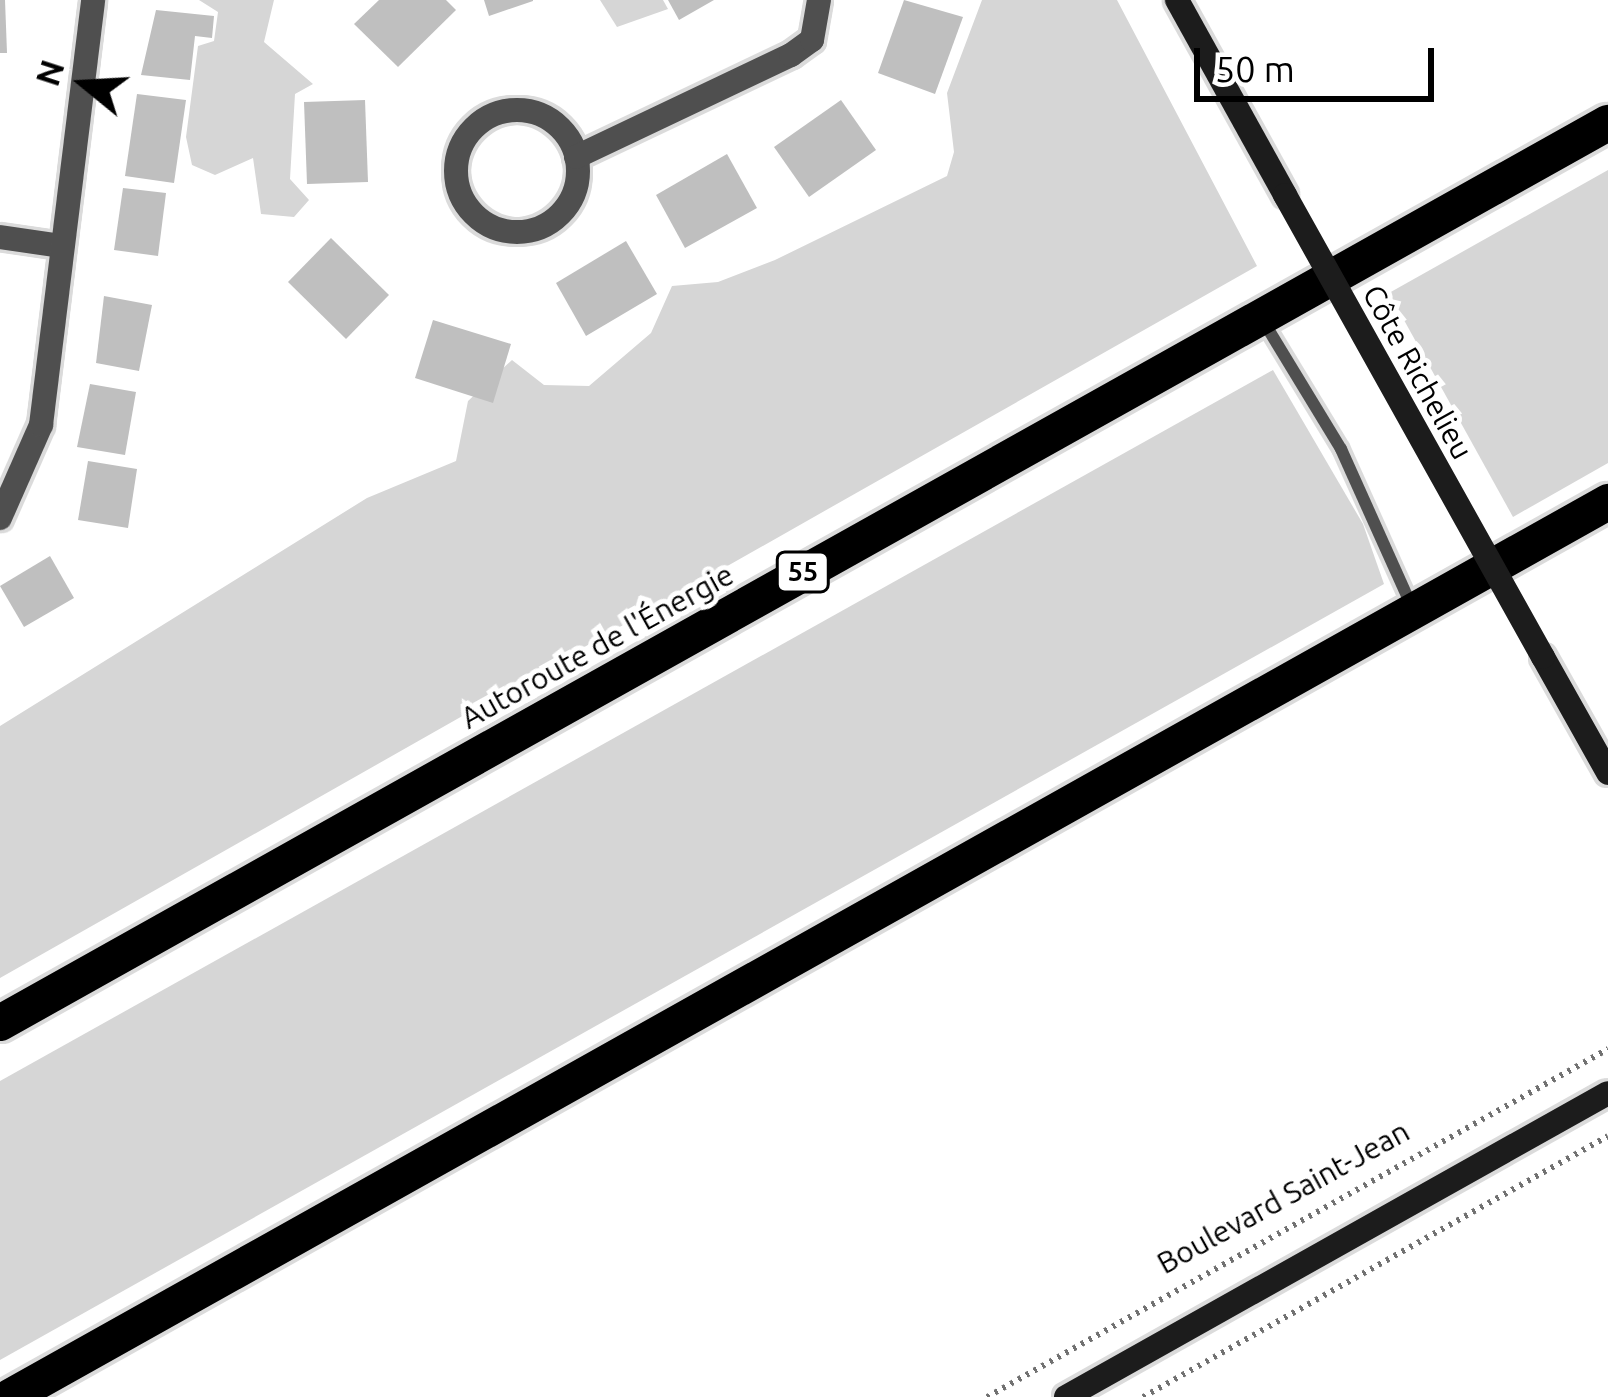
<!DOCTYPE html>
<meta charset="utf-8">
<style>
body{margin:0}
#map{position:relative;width:1608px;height:1397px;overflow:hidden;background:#fff;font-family:Ubuntu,sans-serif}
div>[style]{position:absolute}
.green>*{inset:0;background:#d6d6d6}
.building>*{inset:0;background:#bfbfbf}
.path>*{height:6px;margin-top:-3px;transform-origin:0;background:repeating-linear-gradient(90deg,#717171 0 3px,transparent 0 9px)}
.roads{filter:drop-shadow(3px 0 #dbdbdb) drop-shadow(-3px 0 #dbdbdb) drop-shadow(0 3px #dbdbdb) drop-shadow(0 -3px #dbdbdb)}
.lane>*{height:12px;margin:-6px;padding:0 6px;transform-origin:6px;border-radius:6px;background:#4f4f4f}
.street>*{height:24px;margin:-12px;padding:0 12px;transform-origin:12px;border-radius:12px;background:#4f4f4f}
.street>.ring{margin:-12px;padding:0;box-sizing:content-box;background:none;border:24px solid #4f4f4f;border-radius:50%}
.secondary>*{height:24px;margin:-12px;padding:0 12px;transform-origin:12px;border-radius:12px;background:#1c1c1c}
.highway>*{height:36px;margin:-18px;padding:0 18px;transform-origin:18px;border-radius:18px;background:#000}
.secondary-bridge>*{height:24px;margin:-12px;padding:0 12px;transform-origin:12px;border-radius:12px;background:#1c1c1c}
span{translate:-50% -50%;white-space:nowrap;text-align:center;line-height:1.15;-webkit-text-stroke:10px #fff;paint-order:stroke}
.shield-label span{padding:3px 9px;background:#fff;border:3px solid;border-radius:9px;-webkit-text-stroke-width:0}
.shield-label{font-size:27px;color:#000;font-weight:700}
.street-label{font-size:30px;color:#000}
.north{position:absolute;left:24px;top:24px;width:120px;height:120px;-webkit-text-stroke:9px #fff;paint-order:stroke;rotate:288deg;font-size:33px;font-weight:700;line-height:48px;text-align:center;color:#000}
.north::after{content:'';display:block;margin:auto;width:42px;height:54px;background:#000;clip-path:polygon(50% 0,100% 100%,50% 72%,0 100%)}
.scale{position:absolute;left:1194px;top:48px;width:240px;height:54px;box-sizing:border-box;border:6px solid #000;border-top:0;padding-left:15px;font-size:36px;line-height:42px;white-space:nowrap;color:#000;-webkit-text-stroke:9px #fff;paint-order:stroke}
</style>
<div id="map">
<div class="green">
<div style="clip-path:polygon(199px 0,274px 0,264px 42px,313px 84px,295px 94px,290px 179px,309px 200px,294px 217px,261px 214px,253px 158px,215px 175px,192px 165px,186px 137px,198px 46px,214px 41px,218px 12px)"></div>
<div style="clip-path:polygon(600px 0,663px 0,668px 9px,617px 27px)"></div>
<div style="clip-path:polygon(982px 0,1117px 0,1257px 266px,0 978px,0 726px,367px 498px,456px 461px,468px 401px,512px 360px,544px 385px,589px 386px,651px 333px,672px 286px,718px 282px,775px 260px,947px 176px,954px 152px,947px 93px)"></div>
<div style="clip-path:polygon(1608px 170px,1608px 463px,1513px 517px,1389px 293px)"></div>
<div style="clip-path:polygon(1273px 370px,1363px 524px,1384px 584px,0 1360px,0 1081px)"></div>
</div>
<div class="building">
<div style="clip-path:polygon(0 0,5px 0,7px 53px,0 53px)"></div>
<div style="clip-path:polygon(379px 0,446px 0,456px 10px,398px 67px,354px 24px)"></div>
<div style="clip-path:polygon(484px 0,533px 0,533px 1px,489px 16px)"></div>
<div style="clip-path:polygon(668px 0,714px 0,679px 20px)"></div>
<div style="clip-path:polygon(904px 0,963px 17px,935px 94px,878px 73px)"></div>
<div style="clip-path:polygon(156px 10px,214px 16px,212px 38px,195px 36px,190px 80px,141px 75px)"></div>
<div style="clip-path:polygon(137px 94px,186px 100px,174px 183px,125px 176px)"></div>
<div style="clip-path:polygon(365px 100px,368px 182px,307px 184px,304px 102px)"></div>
<div style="clip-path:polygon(841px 100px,876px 150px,809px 197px,774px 147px)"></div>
<div style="clip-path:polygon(727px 154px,757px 208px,685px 248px,656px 195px)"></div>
<div style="clip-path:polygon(123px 188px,166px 193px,158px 256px,114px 250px)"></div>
<div style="clip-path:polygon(331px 238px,389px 295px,346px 339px,288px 282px)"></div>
<div style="clip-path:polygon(626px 241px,657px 294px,586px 336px,556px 283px)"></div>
<div style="clip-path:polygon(104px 296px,152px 305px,139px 371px,96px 363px)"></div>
<div style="clip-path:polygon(433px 320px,511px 344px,493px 403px,415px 378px)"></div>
<div style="clip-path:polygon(90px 384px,136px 392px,125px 455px,77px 447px)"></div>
<div style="clip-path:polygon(88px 461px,137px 469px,128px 528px,78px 520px)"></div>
<div style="clip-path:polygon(50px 556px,74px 598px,24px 627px,0 586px)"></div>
</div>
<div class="path">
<div style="left:987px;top:1397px;width:712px;rotate:-29.27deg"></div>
<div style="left:1143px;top:1397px;width:533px;rotate:-29.31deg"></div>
</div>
<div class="roads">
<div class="lane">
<div style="left:1262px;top:319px;width:152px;rotate:58.7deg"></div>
<div style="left:1341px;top:449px;width:175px;rotate:65.8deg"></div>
</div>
<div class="street">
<div class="ring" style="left:456px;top:110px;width:98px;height:98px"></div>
<div style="left:576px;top:157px;width:238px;rotate:-25.4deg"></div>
<div style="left:791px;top:55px;width:26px;rotate:-36deg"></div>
<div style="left:812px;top:40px;width:41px;rotate:-80.1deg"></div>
<div style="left:0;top:237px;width:63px;rotate:8.3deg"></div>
<div style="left:0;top:518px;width:102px;rotate:-66.2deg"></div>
<div style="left:41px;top:425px;width:428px;rotate:-83deg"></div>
</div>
<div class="secondary">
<div style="left:1177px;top:0;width:223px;rotate:61deg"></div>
<div style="left:1543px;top:657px;width:133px;rotate:60.7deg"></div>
<div style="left:1066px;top:1397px;width:621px;rotate:-29.29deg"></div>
</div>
<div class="highway">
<div style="left:0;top:1023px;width:1843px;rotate:-29.24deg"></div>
<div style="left:10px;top:1397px;width:1832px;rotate:-29.25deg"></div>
</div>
</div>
<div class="secondary-bridge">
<div style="left:1285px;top:195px;width:529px;rotate:60.82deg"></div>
</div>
<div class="shield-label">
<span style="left:803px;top:572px">55</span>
</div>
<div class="street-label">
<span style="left:1418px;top:372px;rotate:61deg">Côte Richelieu</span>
<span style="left:597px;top:646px;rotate:-29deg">Autoroute de l'Énergie</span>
<span style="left:1283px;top:1197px;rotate:-29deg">Boulevard Saint-Jean</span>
</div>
<div class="north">N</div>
<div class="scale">50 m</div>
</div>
